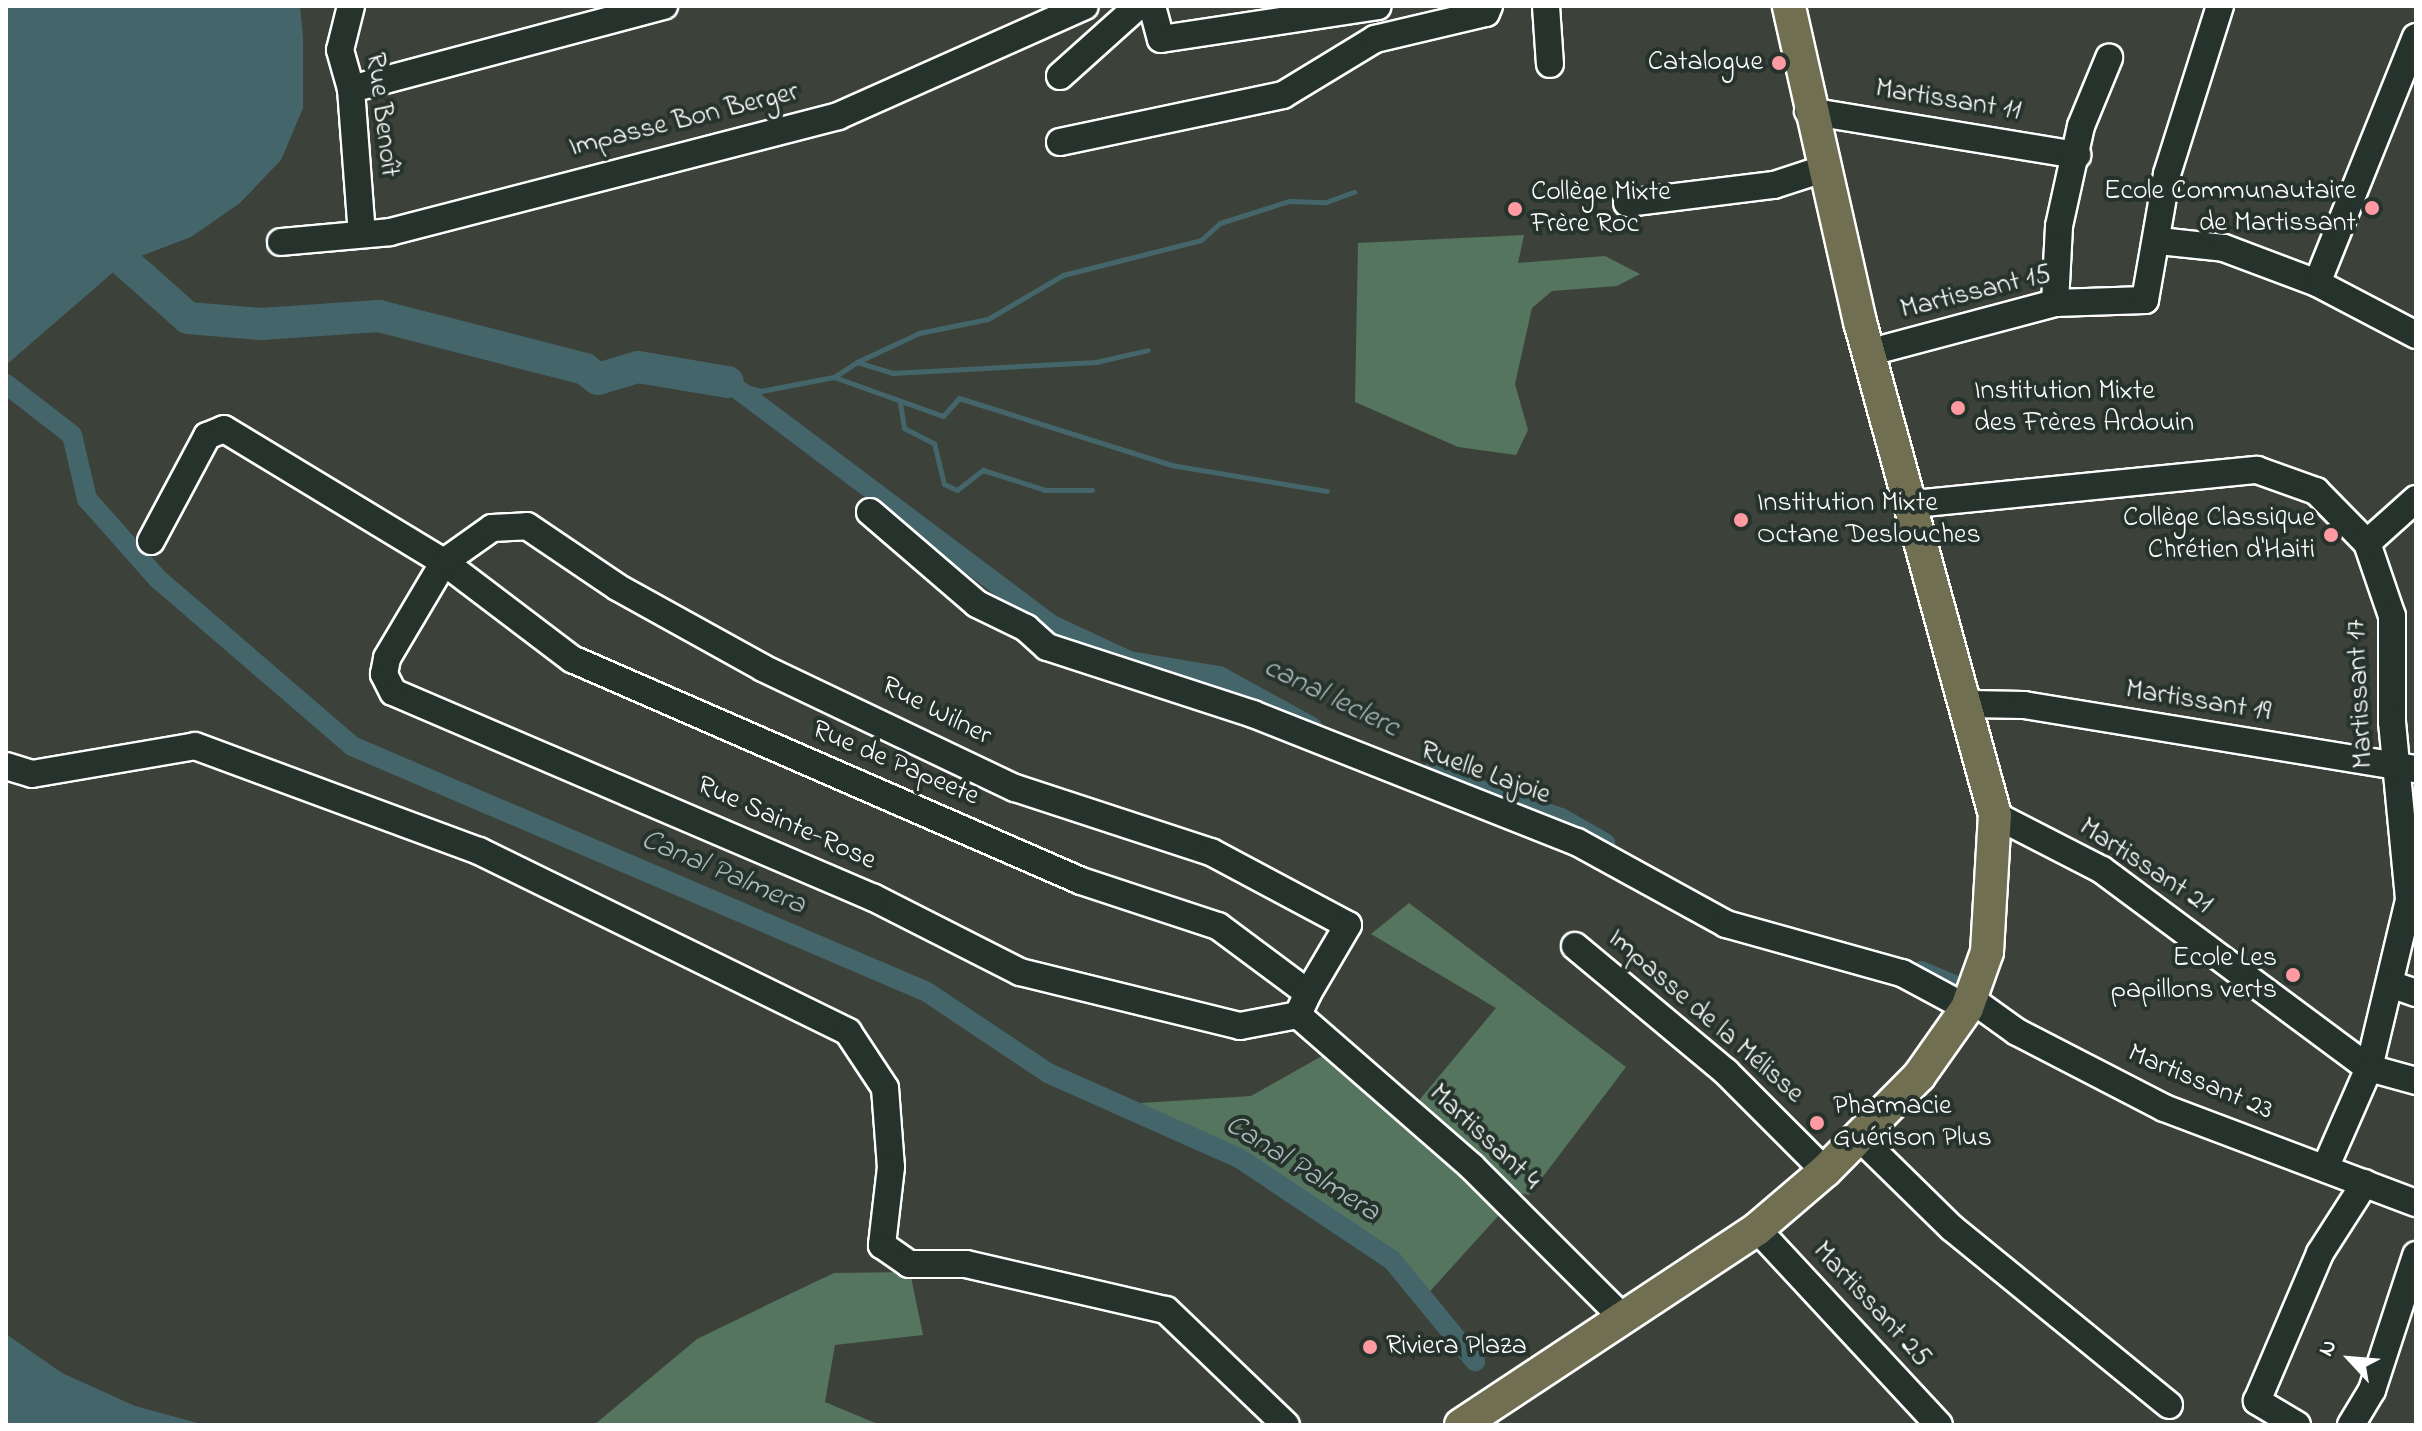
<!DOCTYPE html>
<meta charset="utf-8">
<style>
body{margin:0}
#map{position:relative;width:2422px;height:1431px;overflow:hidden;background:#3c423a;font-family:"Indie Flower",sans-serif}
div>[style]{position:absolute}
.green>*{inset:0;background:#56755e}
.water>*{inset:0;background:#44666b}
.stream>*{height:5px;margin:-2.5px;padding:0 2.5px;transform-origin:2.5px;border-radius:2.5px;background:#44666b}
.canal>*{height:20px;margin:-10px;padding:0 10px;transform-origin:10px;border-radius:10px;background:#44666b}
.river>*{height:32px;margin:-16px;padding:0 16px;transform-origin:16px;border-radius:16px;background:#44666b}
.roads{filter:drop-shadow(2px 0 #fff) drop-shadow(-2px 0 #fff) drop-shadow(0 2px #fff) drop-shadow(0 -2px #fff)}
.minor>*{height:26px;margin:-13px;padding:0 13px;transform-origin:13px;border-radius:13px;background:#26332d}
.major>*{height:32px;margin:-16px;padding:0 16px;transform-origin:16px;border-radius:16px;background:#716f52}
.dots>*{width:22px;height:22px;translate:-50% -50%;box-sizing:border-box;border:4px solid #26332d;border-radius:50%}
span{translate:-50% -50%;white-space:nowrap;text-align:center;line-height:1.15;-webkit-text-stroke:8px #26332d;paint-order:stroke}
.poi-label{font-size:28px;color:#fff}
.right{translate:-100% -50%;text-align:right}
.left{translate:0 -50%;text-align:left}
.street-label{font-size:28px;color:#fff}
.water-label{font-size:30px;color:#abbabc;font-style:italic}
.frame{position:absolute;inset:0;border:8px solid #fff;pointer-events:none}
.north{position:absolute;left:2310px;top:1319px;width:80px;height:80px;-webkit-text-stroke:6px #26332d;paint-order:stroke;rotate:296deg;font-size:22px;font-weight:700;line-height:32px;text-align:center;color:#fff}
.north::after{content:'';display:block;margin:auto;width:28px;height:36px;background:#fff;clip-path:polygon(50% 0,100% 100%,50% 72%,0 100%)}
</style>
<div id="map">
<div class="green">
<div style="clip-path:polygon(1524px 235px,1518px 263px,1605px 256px,1640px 274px,1617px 286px,1552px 291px,1532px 308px,1515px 384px,1528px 430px,1516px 455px,1458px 447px,1355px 402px,1358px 243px)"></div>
<div style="clip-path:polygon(1409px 903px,1626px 1067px,1529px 1195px,1519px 1193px,1423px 1299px,1396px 1270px,1141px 1103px,1251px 1096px,1331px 1051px,1406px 1116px,1496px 1008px,1371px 934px)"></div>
<div style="clip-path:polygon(910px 1272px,923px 1335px,835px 1345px,825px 1402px,880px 1425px,594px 1425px,697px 1339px,773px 1302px,834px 1273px)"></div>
</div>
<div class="water">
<div style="clip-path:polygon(6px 6px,300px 6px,303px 37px,303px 108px,281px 160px,240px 203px,191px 237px,125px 262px,6px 365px)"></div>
<div style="clip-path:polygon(6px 1334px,62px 1373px,135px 1406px,205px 1425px,6px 1425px)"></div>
</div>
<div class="stream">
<div style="left:857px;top:362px;width:68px;rotate:-25.1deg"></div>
<div style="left:919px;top:333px;width:70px;rotate:-11.5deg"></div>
<div style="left:988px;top:319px;width:87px;rotate:-30.4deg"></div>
<div style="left:1063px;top:275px;width:142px;rotate:-14.2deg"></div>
<div style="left:1201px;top:240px;width:25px;rotate:-42deg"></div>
<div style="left:1220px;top:223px;width:72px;rotate:-17.7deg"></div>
<div style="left:1289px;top:201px;width:37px;rotate:2deg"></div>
<div style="left:1326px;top:202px;width:30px;rotate:-20deg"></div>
<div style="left:834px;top:377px;width:116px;rotate:19.7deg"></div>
<div style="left:943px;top:416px;width:24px;rotate:-48deg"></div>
<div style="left:959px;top:398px;width:222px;rotate:17.5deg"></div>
<div style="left:1171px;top:465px;width:158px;rotate:9.5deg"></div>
<div style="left:728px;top:382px;width:34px;rotate:15deg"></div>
<div style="left:761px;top:391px;width:74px;rotate:-10.9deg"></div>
<div style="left:834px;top:377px;width:27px;rotate:-33deg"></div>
<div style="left:857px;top:362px;width:37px;rotate:17deg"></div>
<div style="left:892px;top:373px;width:204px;rotate:-3.1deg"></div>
<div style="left:1096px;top:362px;width:53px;rotate:-13deg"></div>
<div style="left:900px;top:403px;width:25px;rotate:81deg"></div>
<div style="left:904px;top:428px;width:34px;rotate:27deg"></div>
<div style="left:934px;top:443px;width:42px;rotate:76.3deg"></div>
<div style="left:944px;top:484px;width:14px;rotate:25deg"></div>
<div style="left:957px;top:490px;width:33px;rotate:-38deg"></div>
<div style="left:983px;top:470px;width:65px;rotate:17.9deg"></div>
<div style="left:1045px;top:490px;width:47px"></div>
</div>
<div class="canal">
<div style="left:728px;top:382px;width:403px;rotate:36.9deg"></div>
<div style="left:1050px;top:624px;width:87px;rotate:25.1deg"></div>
<div style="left:1129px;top:661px;width:91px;rotate:9.5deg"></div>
<div style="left:1219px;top:676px;width:106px;rotate:28.7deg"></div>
<div style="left:6px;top:384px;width:83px;rotate:37.7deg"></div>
<div style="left:72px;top:435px;width:66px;rotate:76.8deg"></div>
<div style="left:87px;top:499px;width:107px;rotate:48.4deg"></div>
<div style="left:158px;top:579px;width:256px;rotate:40.7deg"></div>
<div style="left:352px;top:746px;width:625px;rotate:23.16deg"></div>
<div style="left:927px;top:992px;width:146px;rotate:33.8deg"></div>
<div style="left:1048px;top:1073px;width:209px;rotate:24deg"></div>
<div style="left:1239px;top:1158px;width:184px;rotate:33.7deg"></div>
<div style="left:1392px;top:1260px;width:131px;rotate:50.6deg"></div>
<div style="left:1431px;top:773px;width:138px;rotate:19.1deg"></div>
<div style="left:1561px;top:818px;width:51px;rotate:29.6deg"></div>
<div style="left:1921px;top:971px;width:36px;rotate:23deg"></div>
</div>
<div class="river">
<div style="left:125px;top:262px;width:84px;rotate:41.6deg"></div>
<div style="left:188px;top:318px;width:73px;rotate:4.7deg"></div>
<div style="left:261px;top:324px;width:118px;rotate:-3.9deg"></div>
<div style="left:379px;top:316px;width:213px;rotate:14.4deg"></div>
<div style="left:585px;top:369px;width:16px;rotate:38deg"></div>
<div style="left:598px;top:379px;width:42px;rotate:-16.7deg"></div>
<div style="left:638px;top:367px;width:91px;rotate:9.5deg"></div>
</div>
<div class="roads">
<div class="minor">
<div style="left:351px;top:6px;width:45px;rotate:104deg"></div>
<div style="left:340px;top:50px;width:41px;rotate:74.2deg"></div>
<div style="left:351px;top:89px;width:145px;rotate:85.7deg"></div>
<div style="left:1152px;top:6px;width:34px;rotate:75deg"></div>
<div style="left:1161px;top:39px;width:219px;rotate:-8.6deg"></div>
<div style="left:1546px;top:6px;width:58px;rotate:86.1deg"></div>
<div style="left:1060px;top:76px;width:105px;rotate:-41.9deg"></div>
<div style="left:351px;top:89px;width:324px;rotate:-14.9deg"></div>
<div style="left:1808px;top:111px;width:273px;rotate:9.3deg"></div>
<div style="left:1060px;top:142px;width:228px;rotate:-11.9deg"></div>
<div style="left:1283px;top:95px;width:108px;rotate:-31.3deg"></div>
<div style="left:1375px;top:39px;width:114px;rotate:-13.2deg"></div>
<div style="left:1486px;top:13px;width:8px;rotate:-67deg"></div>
<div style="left:1627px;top:203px;width:148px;rotate:-7deg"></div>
<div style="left:1774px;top:185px;width:52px;rotate:-18.1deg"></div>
<div style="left:2159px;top:241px;width:65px;rotate:6.1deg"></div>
<div style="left:2224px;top:248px;width:99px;rotate:20.6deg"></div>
<div style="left:2317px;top:283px;width:112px;rotate:27.7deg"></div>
<div style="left:281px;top:242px;width:109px;rotate:-5.2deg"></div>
<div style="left:390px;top:232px;width:463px;rotate:-14.5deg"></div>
<div style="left:838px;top:116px;width:270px;rotate:-24deg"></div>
<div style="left:2317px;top:283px;width:265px;rotate:-68.1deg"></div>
<div style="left:2055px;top:303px;width:77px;rotate:-87deg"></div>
<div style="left:2059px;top:226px;width:102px;rotate:-77.6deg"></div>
<div style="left:2081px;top:126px;width:74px;rotate:-67.6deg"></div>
<div style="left:1871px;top:352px;width:190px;rotate:-14.9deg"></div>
<div style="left:2055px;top:303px;width:90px;rotate:-1.9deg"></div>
<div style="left:2145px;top:300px;width:128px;rotate:-80.1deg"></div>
<div style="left:2167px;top:174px;width:176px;rotate:-72.5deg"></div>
<div style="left:1914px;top:504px;width:345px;rotate:-5.7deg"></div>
<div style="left:2257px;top:470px;width:63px;rotate:19.6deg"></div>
<div style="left:2316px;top:491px;width:73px;rotate:45.6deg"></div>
<div style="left:2367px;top:543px;width:77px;rotate:71.1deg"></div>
<div style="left:2392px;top:616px;width:106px;rotate:90deg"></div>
<div style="left:2392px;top:722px;width:179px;rotate:84.5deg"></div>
<div style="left:2409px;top:900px;width:173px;rotate:103.4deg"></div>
<div style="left:2369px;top:1068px;width:109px;rotate:113.7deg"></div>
<div style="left:870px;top:512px;width:141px;rotate:40.7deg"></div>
<div style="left:977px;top:604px;width:55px;rotate:26.1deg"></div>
<div style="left:1026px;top:628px;width:28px;rotate:42deg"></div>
<div style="left:1047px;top:647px;width:217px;rotate:18deg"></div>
<div style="left:1253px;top:714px;width:348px;rotate:21.6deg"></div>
<div style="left:1577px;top:842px;width:170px;rotate:28.8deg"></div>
<div style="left:1726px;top:924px;width:183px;rotate:15.6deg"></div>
<div style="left:1902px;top:973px;width:74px;rotate:28.3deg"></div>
<div style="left:151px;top:541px;width:119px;rotate:-61.9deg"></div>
<div style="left:207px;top:436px;width:18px;rotate:-22deg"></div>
<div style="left:224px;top:429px;width:257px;rotate:31.2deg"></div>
<div style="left:444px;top:562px;width:161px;rotate:37.2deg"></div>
<div style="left:572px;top:659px;width:555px;rotate:23.56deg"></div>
<div style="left:1081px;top:881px;width:144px;rotate:18.2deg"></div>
<div style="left:1218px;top:926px;width:112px;rotate:36.7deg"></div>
<div style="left:1308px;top:993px;width:17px;rotate:115deg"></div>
<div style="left:2367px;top:543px;width:66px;rotate:-41.9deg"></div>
<div style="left:1970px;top:704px;width:54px;rotate:1.1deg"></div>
<div style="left:2024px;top:705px;width:397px;rotate:9.3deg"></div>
<div style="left:6px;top:766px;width:27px;rotate:17deg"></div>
<div style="left:32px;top:774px;width:165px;rotate:-9.7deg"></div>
<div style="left:195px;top:746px;width:303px;rotate:20.3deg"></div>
<div style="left:479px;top:851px;width:411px;rotate:26.1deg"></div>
<div style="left:848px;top:1032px;width:67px;rotate:56.5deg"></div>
<div style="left:885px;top:1088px;width:79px;rotate:85.7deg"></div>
<div style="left:891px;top:1167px;width:79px;rotate:96.6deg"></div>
<div style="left:882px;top:1245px;width:33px;rotate:35deg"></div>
<div style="left:909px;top:1264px;width:57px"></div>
<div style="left:966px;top:1264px;width:205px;rotate:13deg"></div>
<div style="left:1166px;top:1310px;width:166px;rotate:43.8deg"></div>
<div style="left:1995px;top:815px;width:120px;rotate:27.2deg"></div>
<div style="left:2102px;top:870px;width:332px;rotate:36.6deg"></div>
<div style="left:2369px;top:1068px;width:49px;rotate:15.5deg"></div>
<div style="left:1575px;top:946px;width:197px;rotate:39.8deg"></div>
<div style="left:1726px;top:1072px;width:140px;rotate:45deg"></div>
<div style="left:2390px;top:984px;width:28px;rotate:19deg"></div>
<div style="left:1971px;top:999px;width:57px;rotate:35.7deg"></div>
<div style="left:2017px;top:1032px;width:165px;rotate:27.3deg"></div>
<div style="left:2164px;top:1108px;width:269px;rotate:20.7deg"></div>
<div style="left:1298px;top:1015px;width:59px;rotate:169.3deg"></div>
<div style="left:1240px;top:1026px;width:227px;rotate:-166.2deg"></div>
<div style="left:1020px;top:972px;width:164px;rotate:-153.1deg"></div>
<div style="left:874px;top:898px;width:523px;rotate:-156.82deg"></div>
<div style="left:393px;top:692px;width:20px;rotate:-117deg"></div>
<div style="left:384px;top:674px;width:16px;rotate:-79deg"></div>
<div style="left:387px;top:658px;width:112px;rotate:-59.3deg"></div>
<div style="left:444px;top:562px;width:59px;rotate:-35.3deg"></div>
<div style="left:492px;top:528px;width:35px;rotate:-3deg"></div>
<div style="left:527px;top:526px;width:109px;rotate:34.1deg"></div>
<div style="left:617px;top:587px;width:167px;rotate:29deg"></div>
<div style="left:763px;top:668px;width:279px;rotate:25.5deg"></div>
<div style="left:1015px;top:788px;width:206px;rotate:18.1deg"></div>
<div style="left:1211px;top:852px;width:155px;rotate:28.1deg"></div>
<div style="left:1348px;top:925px;width:79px;rotate:120.5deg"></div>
<div style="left:1298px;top:1015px;width:231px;rotate:41.1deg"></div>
<div style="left:1472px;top:1167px;width:209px;rotate:45deg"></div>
<div style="left:1861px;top:1139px;width:127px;rotate:44.4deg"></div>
<div style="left:1952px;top:1228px;width:280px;rotate:39.2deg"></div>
<div style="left:1757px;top:1229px;width:267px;rotate:47.1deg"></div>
<div style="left:2297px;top:1425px;width:47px;rotate:-149deg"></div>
<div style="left:2257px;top:1401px;width:161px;rotate:-66.9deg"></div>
<div style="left:2320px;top:1253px;width:83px;rotate:-57.3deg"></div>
<div style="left:2351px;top:1425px;width:41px;rotate:-59deg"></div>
<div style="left:2372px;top:1390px;width:142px;rotate:-71.9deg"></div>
</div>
<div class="major">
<div style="left:1461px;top:1425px;width:355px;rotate:-33.5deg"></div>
<div style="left:1757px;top:1229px;width:89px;rotate:-40.5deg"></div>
<div style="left:1825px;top:1171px;width:134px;rotate:-45.3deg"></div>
<div style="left:1919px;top:1076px;width:83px;rotate:-54.8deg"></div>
<div style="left:1967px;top:1008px;width:59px;rotate:-70.3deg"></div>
<div style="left:1987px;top:952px;width:137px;rotate:-86.7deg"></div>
<div style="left:1995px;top:815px;width:511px;rotate:-105.31deg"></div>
<div style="left:1860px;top:322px;width:324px;rotate:-102.7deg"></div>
</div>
</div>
<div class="dots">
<div style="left:1779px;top:63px;background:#ff9aa2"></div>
<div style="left:2372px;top:208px;background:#ff9aa2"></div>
<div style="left:1515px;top:209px;background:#ff9aa2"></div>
<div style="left:1958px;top:408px;background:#ff9aa2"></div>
<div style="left:1741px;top:520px;background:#ff9aa2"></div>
<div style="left:2331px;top:535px;background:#ff9aa2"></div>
<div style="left:2293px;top:975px;background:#ff9aa2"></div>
<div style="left:1817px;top:1123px;background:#ff9aa2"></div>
<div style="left:1370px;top:1347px;background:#ff9aa2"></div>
</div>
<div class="poi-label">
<span class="right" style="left:1763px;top:63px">Catalogue</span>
<span class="right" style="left:2356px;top:208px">Ecole Communautaire<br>de Martissant</span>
<span class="left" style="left:1531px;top:209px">Collège Mixte<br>Frère Roc</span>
<span class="left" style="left:1974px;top:408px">Institution Mixte<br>des Frères Ardouin</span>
<span class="left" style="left:1757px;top:520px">Institution Mixte<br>Octane Deslouches</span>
<span class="right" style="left:2315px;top:535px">Collège Classique<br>Chrétien d'Haiti</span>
<span class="right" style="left:2277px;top:975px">Ecole Les<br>papillons verts</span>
<span class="left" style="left:1833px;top:1123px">Pharmacie<br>Guérison Plus</span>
<span class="left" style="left:1386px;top:1347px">Riviera Plaza</span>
</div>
<div class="street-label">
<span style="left:1948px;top:101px;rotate:9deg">Martissant 11</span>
<span style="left:381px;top:115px;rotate:83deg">Rue Benoît</span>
<span style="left:684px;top:121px;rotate:-14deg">Impasse Bon Berger</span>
<span style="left:1976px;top:293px;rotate:-14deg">Martissant 15</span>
<span style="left:2361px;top:694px;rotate:-93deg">Martissant 17</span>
<span style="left:2198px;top:702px;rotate:9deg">Martissant 19</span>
<span style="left:936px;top:712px;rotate:27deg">Rue Wilner</span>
<span style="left:895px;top:764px;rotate:23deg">Rue de Papeete</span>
<span style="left:1485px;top:774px;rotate:20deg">Ruelle Lajoie</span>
<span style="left:786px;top:824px;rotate:24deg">Rue Sainte-Rose</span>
<span style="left:2145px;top:867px;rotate:33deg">Martissant 21</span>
<span style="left:1705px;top:1017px;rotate:41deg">Impasse de la Mélisse</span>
<span style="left:2200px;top:1083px;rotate:23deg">Martissant 23</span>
<span style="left:1484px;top:1138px;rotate:43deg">Martissant 4</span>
<span style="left:1871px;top:1305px;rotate:47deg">Martissant 25</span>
</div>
<div class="water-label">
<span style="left:1331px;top:698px;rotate:26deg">canal leclerc</span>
<span style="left:723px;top:873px;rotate:23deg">Canal Palmera</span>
<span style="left:1302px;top:1169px;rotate:32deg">Canal Palmera</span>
</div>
<div class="frame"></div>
<div class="north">N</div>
</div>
